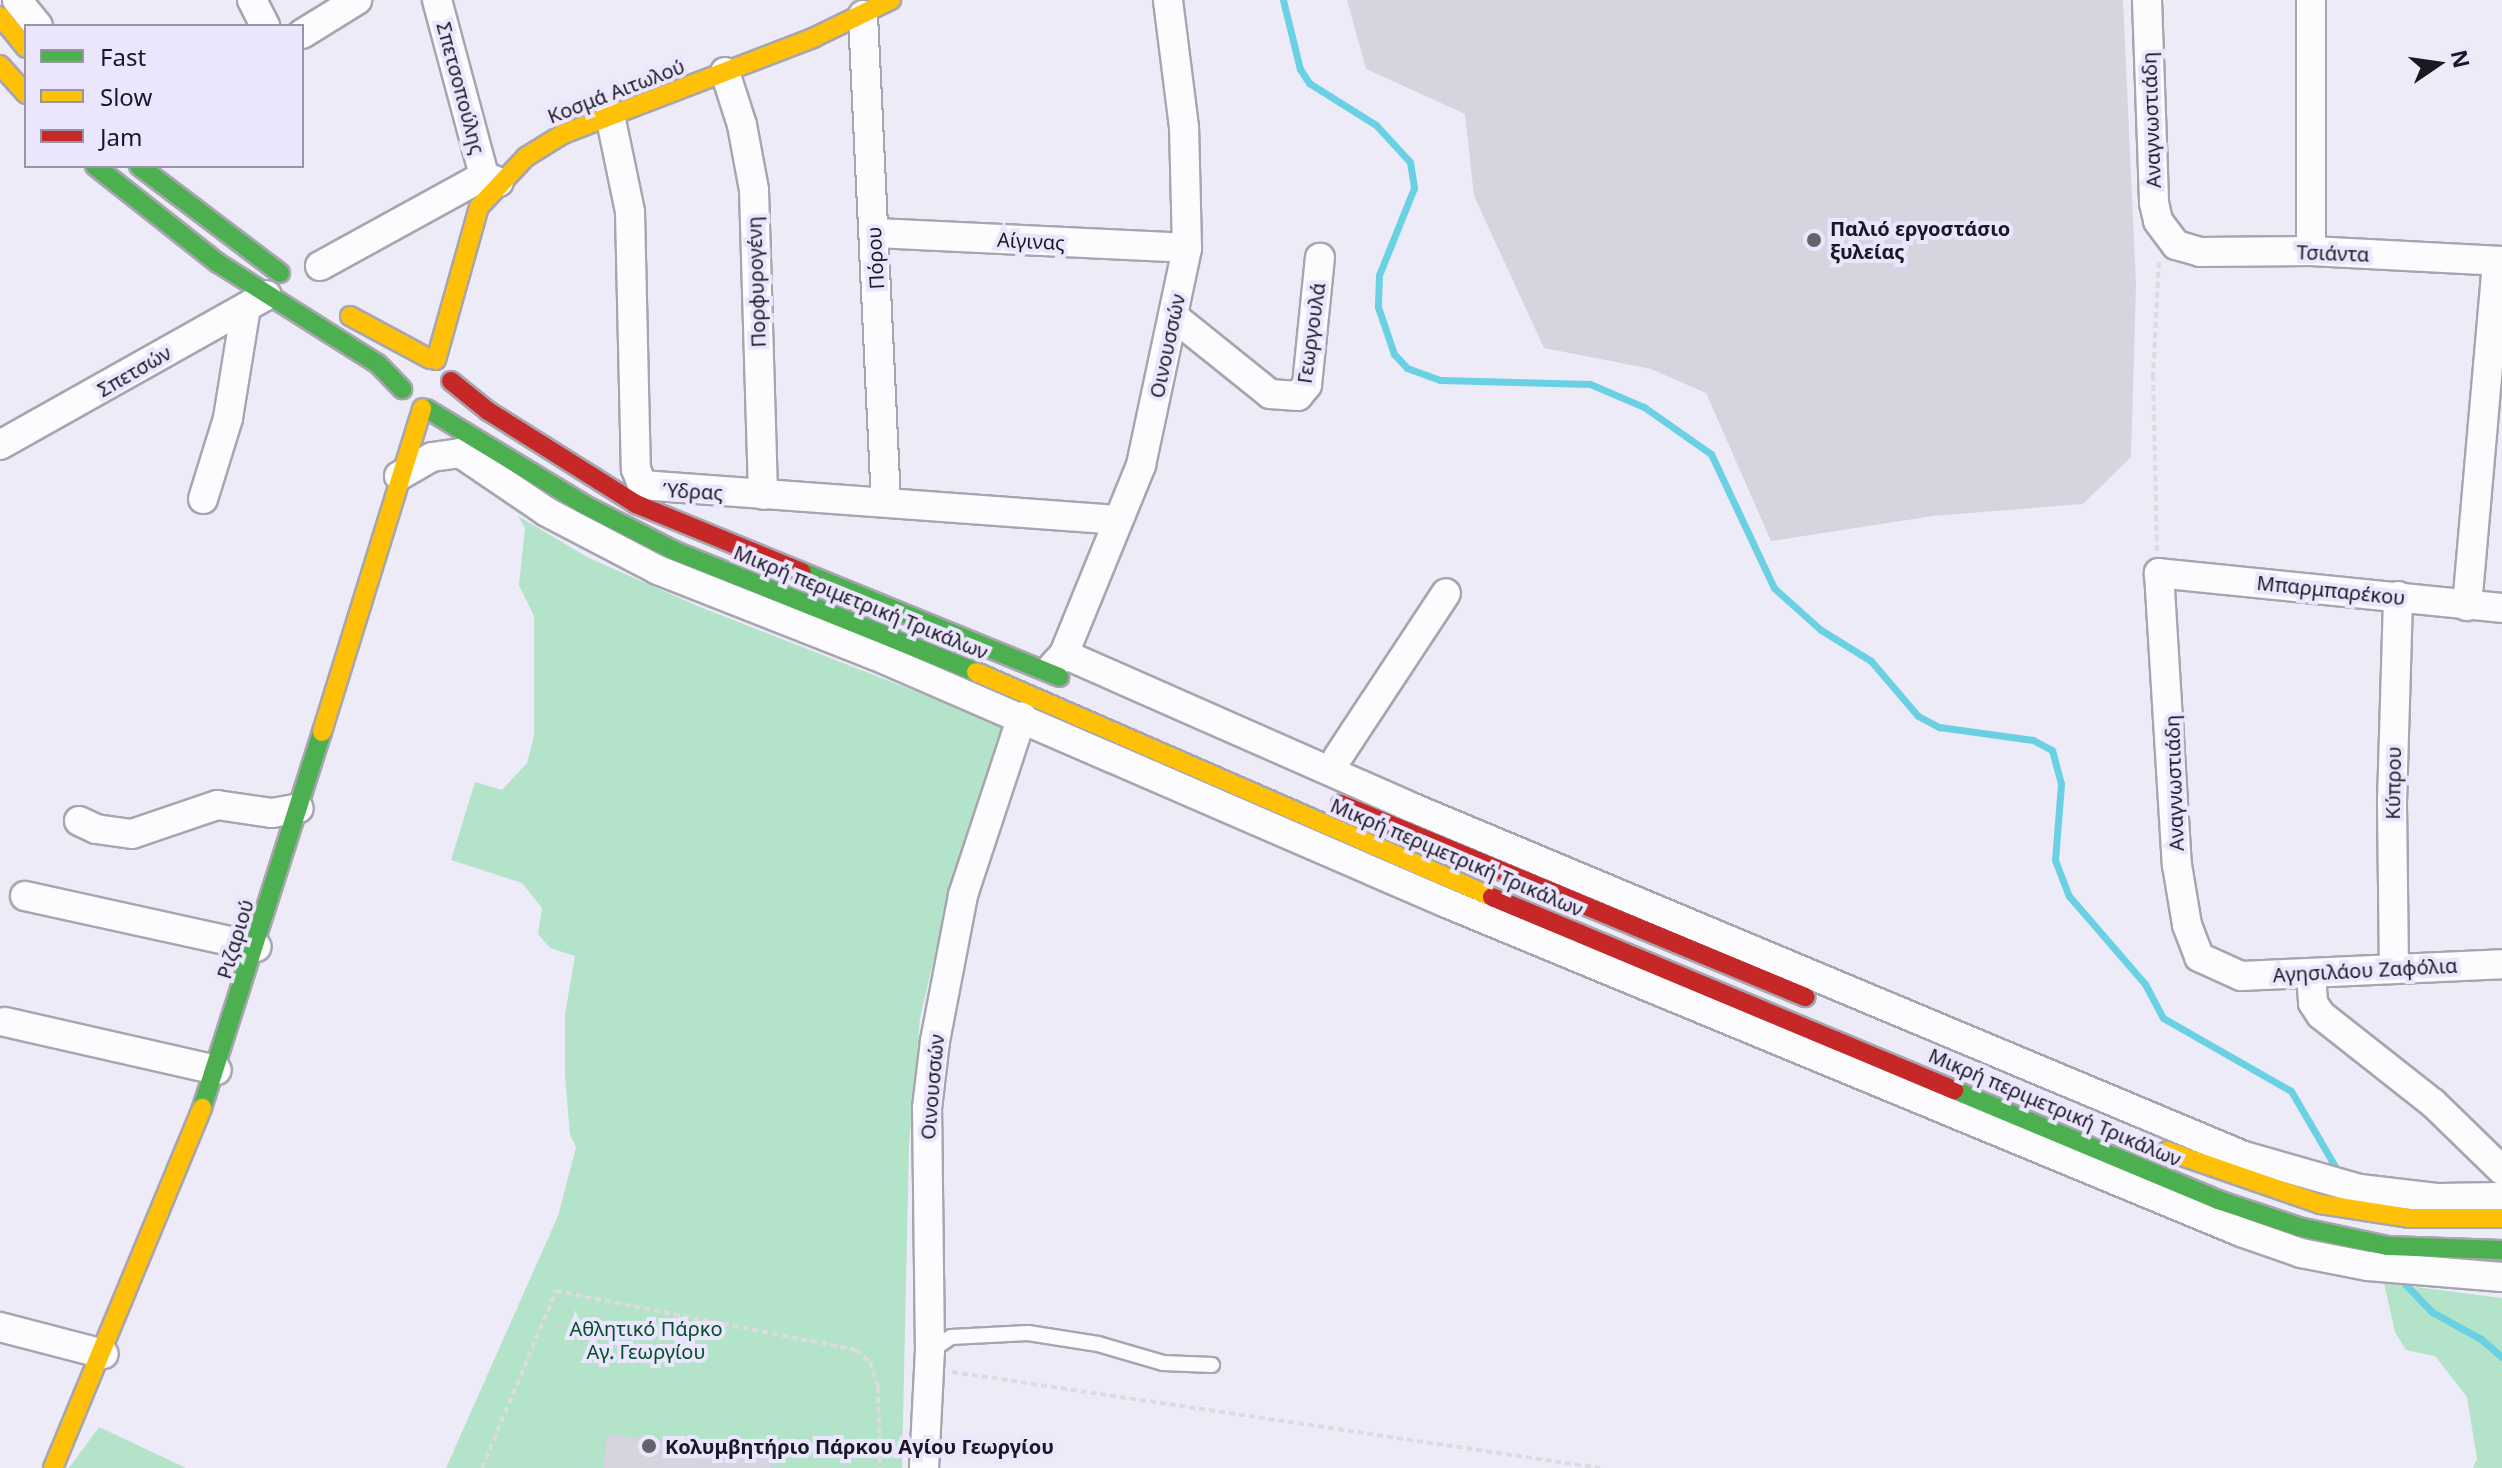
<!DOCTYPE html>
<meta charset="utf-8">
<style>
body{margin:0}
#map{position:relative;width:2502px;height:1468px;overflow:hidden;background:#eeebf8;font-family:"Noto Sans",sans-serif}
div>[style]{position:absolute}
.green>*{inset:0;background:#b3e3c9}
.stream>*{height:7px;margin:-3.5px;padding:0 3.5px;transform-origin:3.5px;border-radius:3.5px;background:#69d1e3}
.building>*{inset:0;background:#d7d4e0}
.path>*{height:4px;margin-top:-2px;transform-origin:0;background:repeating-linear-gradient(90deg,#dcdbdf 0 6px,transparent 0 10px)}
.roads{filter:drop-shadow(2px 0 #a7a5af) drop-shadow(-2px 0 #a7a5af) drop-shadow(0 2px #a7a5af) drop-shadow(0 -2px #a7a5af)}
.lane>*{height:14px;margin:-7px;padding:0 7px;transform-origin:7px;border-radius:7px;background:#fcfcfe}
.street>*{height:28px;margin:-14px;padding:0 14px;transform-origin:14px;border-radius:14px;background:#fcfcfe}
.fast>*{height:18px;margin:-9px;padding:0 9px;transform-origin:9px;border-radius:9px;background:#4caf50}
.slow>*{height:18px;margin:-9px;padding:0 9px;transform-origin:9px;border-radius:9px;background:#ffc107}
.jam>*{height:18px;margin:-9px;padding:0 9px;transform-origin:9px;border-radius:9px;background:#c62828}
.dots>*{width:22px;height:22px;translate:-50% -50%;box-sizing:border-box;border:4px solid #ebe6fd;border-radius:50%}
span{translate:-50% -50%;white-space:nowrap;text-align:center;line-height:1.15;-webkit-text-stroke:8px #ebe6fd;paint-order:stroke}
.street-label{font-size:20px;color:#1a1822}
.poi-label{font-size:20px;color:#1a1822;font-weight:700}
.left{translate:0 -50%;text-align:left}
.park-label{font-size:20px;color:#034f2b}
.legend{position:absolute;left:24px;top:24px;width:280px;height:144px;box-sizing:border-box;background:#ebe6fd;border:2px solid #9794a5;margin:0;padding:10px 14px;list-style:none;font-size:24px;color:#1a1822}
.legend li{display:flex;align-items:center;gap:16px;height:40px}
.legend b{width:40px;border:2px solid #9794a5}
.north{position:absolute;left:2398px;top:24px;width:80px;height:80px;-webkit-text-stroke:6px #ebe6fd;paint-order:stroke;rotate:77deg;font-size:22px;font-weight:700;line-height:32px;text-align:center;color:#1a1822}
.north::after{content:'';display:block;margin:auto;width:28px;height:36px;background:#1a1822;clip-path:polygon(50% 0,100% 100%,50% 72%,0 100%)}
</style>
<div id="map">
<div class="green">
<div style="clip-path:polygon(518px 516px,589px 558px,700px 607px,1004px 726px,954px 874px,920px 1018px,909px 1145px,902px 1468px,446px 1468px,558px 1216px,576px 1147px,570px 1135px,565px 1077px,565px 1014px,575px 956px,550px 948px,538px 934px,542px 908px,522px 883px,451px 860px,475px 782px,502px 790px,527px 763px,534px 736px,534px 616px,519px 585px,525px 528px)"></div>
<div style="clip-path:polygon(2384px 1283px,2502px 1298px,2502px 1468px,2473px 1468px,2477px 1459px,2467px 1397px,2435px 1356px,2406px 1350px,2395px 1332px)"></div>
<div style="clip-path:polygon(99px 1427px,186px 1468px,69px 1468px)"></div>
</div>
<div class="stream">
<div style="left:1283px;top:0;width:71px;rotate:76.2deg"></div>
<div style="left:1300px;top:69px;width:17px;rotate:57deg"></div>
<div style="left:1309px;top:83px;width:79px;rotate:32.1deg"></div>
<div style="left:1376px;top:125px;width:50px;rotate:47.4deg"></div>
<div style="left:1410px;top:162px;width:26px;rotate:81deg"></div>
<div style="left:1414px;top:188px;width:94px;rotate:111.9deg"></div>
<div style="left:1379px;top:275px;width:32px;rotate:92deg"></div>
<div style="left:1378px;top:307px;width:50px;rotate:71.2deg"></div>
<div style="left:1394px;top:354px;width:19px;rotate:47deg"></div>
<div style="left:1407px;top:368px;width:35px;rotate:20deg"></div>
<div style="left:1440px;top:380px;width:150px;rotate:1.5deg"></div>
<div style="left:1590px;top:384px;width:59px;rotate:23.1deg"></div>
<div style="left:1644px;top:407px;width:82px;rotate:35deg"></div>
<div style="left:1711px;top:454px;width:148px;rotate:64.8deg"></div>
<div style="left:1774px;top:588px;width:63px;rotate:41.8deg"></div>
<div style="left:1821px;top:630px;width:59px;rotate:31.8deg"></div>
<div style="left:1871px;top:661px;width:72px;rotate:49.5deg"></div>
<div style="left:1918px;top:716px;width:24px;rotate:28deg"></div>
<div style="left:1939px;top:727px;width:95px;rotate:7.9deg"></div>
<div style="left:2033px;top:740px;width:21px;rotate:28deg"></div>
<div style="left:2052px;top:750px;width:35px;rotate:75deg"></div>
<div style="left:2061px;top:784px;width:76px;rotate:94.5deg"></div>
<div style="left:2055px;top:860px;width:39px;rotate:69deg"></div>
<div style="left:2069px;top:896px;width:116px;rotate:49.2deg"></div>
<div style="left:2145px;top:984px;width:38px;rotate:62deg"></div>
<div style="left:2163px;top:1018px;width:147px;rotate:29.7deg"></div>
<div style="left:2291px;top:1091px;width:89px;rotate:59.7deg"></div>
<div style="left:2405px;top:1284px;width:39px;rotate:46deg"></div>
<div style="left:2432px;top:1312px;width:56px;rotate:28.9deg"></div>
<div style="left:2481px;top:1339px;width:28px;rotate:41deg"></div>
</div>
<div class="building">
<div style="clip-path:polygon(1347px 0,2123px 0,2136px 285px,2131px 457px,2083px 504px,1933px 516px,1771px 541px,1706px 393px,1651px 369px,1544px 348px,1474px 196px,1465px 114px,1366px 69px)"></div>
<div style="clip-path:polygon(607px 1434px,772px 1457px,771px 1468px,604px 1468px)"></div>
</div>
<div class="path">
<div style="left:2157px;top:551px;width:173px;rotate:-91.3deg"></div>
<div style="left:2153px;top:378px;width:118px;rotate:-87.1deg"></div>
<div style="left:952px;top:1372px;width:655px;rotate:8.43deg"></div>
<div style="left:482px;top:1468px;width:192px;rotate:-67.3deg"></div>
<div style="left:556px;top:1291px;width:306px;rotate:11.1deg"></div>
<div style="left:856px;top:1350px;width:18px;rotate:41deg"></div>
<div style="left:870px;top:1362px;width:26px;rotate:72deg"></div>
<div style="left:878px;top:1387px;width:81px;rotate:88.6deg"></div>
</div>
<div class="roads">
<div class="lane">
<div style="left:931px;top:1351px;width:24px;rotate:-35deg"></div>
<div style="left:951px;top:1337px;width:77px;rotate:-3deg"></div>
<div style="left:1028px;top:1333px;width:71px;rotate:8.9deg"></div>
<div style="left:1098px;top:1344px;width:68px;rotate:16.3deg"></div>
<div style="left:1163px;top:1363px;width:49px;rotate:2.3deg"></div>
</div>
<div class="street">
<div style="left:17px;top:0;width:33px;rotate:51deg"></div>
<div style="left:252px;top:0;width:29px;rotate:63deg"></div>
<div style="left:437px;top:0;width:182px;rotate:75deg"></div>
<div style="left:2147px;top:0;width:203px;rotate:88deg"></div>
<div style="left:2154px;top:203px;width:18px;rotate:77deg"></div>
<div style="left:2158px;top:221px;width:30px;rotate:53deg"></div>
<div style="left:2176px;top:245px;width:25px;rotate:16deg"></div>
<div style="left:2200px;top:252px;width:111px;rotate:-0.5deg"></div>
<div style="left:2311px;top:251px;width:191px;rotate:3deg"></div>
<div style="left:863px;top:15px;width:487px;rotate:87.3deg"></div>
<div style="left:302px;top:34px;width:65px;rotate:-31.7deg"></div>
<div style="left:725px;top:72px;width:56px;rotate:72.2deg"></div>
<div style="left:742px;top:125px;width:66px;rotate:79.5deg"></div>
<div style="left:754px;top:190px;width:305px;rotate:88.3deg"></div>
<div style="left:610px;top:115px;width:99px;rotate:78.3deg"></div>
<div style="left:630px;top:212px;width:257px;rotate:88.7deg"></div>
<div style="left:636px;top:469px;width:17px;rotate:69deg"></div>
<div style="left:642px;top:485px;width:476px;rotate:4.2deg"></div>
<div style="left:874px;top:233px;width:313px;rotate:2.7deg"></div>
<div style="left:2311px;top:251px;width:251px;rotate:-90deg"></div>
<div style="left:320px;top:266px;width:187px;rotate:-28.8deg"></div>
<div style="left:484px;top:176px;width:16px;rotate:22deg"></div>
<div style="left:1173px;top:316px;width:124px;rotate:38.8deg"></div>
<div style="left:1270px;top:394px;width:28px;rotate:4deg"></div>
<div style="left:1298px;top:396px;width:14px;rotate:-51deg"></div>
<div style="left:1307px;top:385px;width:128px;rotate:-84.2deg"></div>
<div style="left:0;top:445px;width:306px;rotate:-29.3deg"></div>
<div style="left:399px;top:476px;width:38px;rotate:-30deg"></div>
<div style="left:432px;top:457px;width:28px;rotate:-8deg"></div>
<div style="left:460px;top:453px;width:105px;rotate:34.1deg"></div>
<div style="left:547px;top:512px;width:125px;rotate:27.6deg"></div>
<div style="left:658px;top:570px;width:232px;rotate:21.5deg"></div>
<div style="left:874px;top:655px;width:621px;rotate:23.43deg"></div>
<div style="left:1444px;top:902px;width:863px;rotate:22.49deg"></div>
<div style="left:2241px;top:1232px;width:64px;rotate:19.3deg"></div>
<div style="left:2301px;top:1253px;width:68px;rotate:11deg"></div>
<div style="left:2368px;top:1266px;width:134px;rotate:4.7deg"></div>
<div style="left:203px;top:499px;width:85px;rotate:-72.8deg"></div>
<div style="left:228px;top:418px;width:112px;rotate:-80.8deg"></div>
<div style="left:2467px;top:606px;width:346px;rotate:-85deg"></div>
<div style="left:2502px;top:608px;width:345px;rotate:-174.2deg"></div>
<div style="left:2159px;top:573px;width:293px;rotate:86.5deg"></div>
<div style="left:2177px;top:865px;width:61px;rotate:80.5deg"></div>
<div style="left:2187px;top:925px;width:34px;rotate:69deg"></div>
<div style="left:2199px;top:957px;width:46px;rotate:24.3deg"></div>
<div style="left:2241px;top:976px;width:261px;rotate:-2.6deg"></div>
<div style="left:1064px;top:654px;width:374px;rotate:23.8deg"></div>
<div style="left:1406px;top:805px;width:909px;rotate:22.73deg"></div>
<div style="left:2244px;top:1156px;width:121px;rotate:15.9deg"></div>
<div style="left:2360px;top:1189px;width:79px;rotate:6.6deg"></div>
<div style="left:2438px;top:1198px;width:64px;rotate:-0.9deg"></div>
<div style="left:1053px;top:666px;width:16px;rotate:-47deg"></div>
<div style="left:1064px;top:654px;width:204px;rotate:-67.8deg"></div>
<div style="left:1141px;top:465px;width:222px;rotate:-78deg"></div>
<div style="left:1187px;top:248px;width:121px;rotate:-91.4deg"></div>
<div style="left:1184px;top:127px;width:128px;rotate:-97.2deg"></div>
<div style="left:1338px;top:757px;width:196px;rotate:-56.6deg"></div>
<div style="left:79px;top:821px;width:19px;rotate:25deg"></div>
<div style="left:96px;top:829px;width:36px;rotate:8deg"></div>
<div style="left:132px;top:834px;width:90px;rotate:-18.8deg"></div>
<div style="left:217px;top:805px;width:56px;rotate:8.3deg"></div>
<div style="left:272px;top:813px;width:27px;rotate:-10deg"></div>
<div style="left:25px;top:896px;width:237px;rotate:12.4deg"></div>
<div style="left:2394px;top:969px;width:167px;rotate:-90.7deg"></div>
<div style="left:2392px;top:802px;width:206px;rotate:-88.3deg"></div>
<div style="left:2311px;top:973px;width:30px;rotate:86deg"></div>
<div style="left:2313px;top:1003px;width:14px;rotate:56deg"></div>
<div style="left:2321px;top:1015px;width:142px;rotate:38.2deg"></div>
<div style="left:2433px;top:1103px;width:96px;rotate:44.2deg"></div>
<div style="left:5px;top:1022px;width:217px;rotate:12.8deg"></div>
<div style="left:0;top:1327px;width:107px;rotate:14.6deg"></div>
<div style="left:924px;top:1468px;width:117px;rotate:-87.1deg"></div>
<div style="left:930px;top:1351px;width:243px;rotate:-90.7deg"></div>
<div style="left:927px;top:1108px;width:67px;rotate:-83.2deg"></div>
<div style="left:935px;top:1041px;width:149px;rotate:-79.1deg"></div>
<div style="left:963px;top:895px;width:188px;rotate:-71.7deg"></div>
</div>
<div class="fast">
<div style="left:95px;top:166px;width:157px;rotate:38.3deg"></div>
<div style="left:218px;top:263px;width:189px;rotate:32.3deg"></div>
<div style="left:378px;top:364px;width:35px;rotate:46deg"></div>
<div style="left:139px;top:166px;width:177px;rotate:37.2deg"></div>
<div style="left:427px;top:409px;width:183px;rotate:31.3deg"></div>
<div style="left:583px;top:504px;width:103px;rotate:27.1deg"></div>
<div style="left:675px;top:551px;width:324px;rotate:21.9deg"></div>
<div style="left:802px;top:572px;width:278px;rotate:22.2deg"></div>
<div style="left:1954px;top:1090px;width:286px;rotate:22.6deg"></div>
<div style="left:2218px;top:1200px;width:85px;rotate:18.4deg"></div>
<div style="left:2299px;top:1227px;width:91px;rotate:12.1deg"></div>
<div style="left:2388px;top:1246px;width:114px;rotate:2deg"></div>
<div style="left:202px;top:1108px;width:395px;rotate:-72.3deg"></div>
</div>
<div class="slow">
<div style="left:0;top:16px;width:41px;rotate:50.9deg"></div>
<div style="left:0;top:65px;width:39px;rotate:48deg"></div>
<div style="left:350px;top:316px;width:91px;rotate:28.3deg"></div>
<div style="left:436px;top:360px;width:159px;rotate:-74.3deg"></div>
<div style="left:479px;top:207px;width:69px;rotate:-46.8deg"></div>
<div style="left:526px;top:157px;width:44px;rotate:-31.9deg"></div>
<div style="left:563px;top:134px;width:268px;rotate:-21deg"></div>
<div style="left:813px;top:38px;width:87px;rotate:-26deg"></div>
<div style="left:976px;top:672px;width:563px;rotate:23.56deg"></div>
<div style="left:322px;top:732px;width:339px;rotate:-72.8deg"></div>
<div style="left:2167px;top:1151px;width:162px;rotate:19.1deg"></div>
<div style="left:2320px;top:1204px;width:90px;rotate:8.9deg"></div>
<div style="left:2409px;top:1218px;width:93px"></div>
<div style="left:53px;top:1468px;width:390px;rotate:-67.5deg"></div>
</div>
<div class="jam">
<div style="left:451px;top:381px;width:48px;rotate:39deg"></div>
<div style="left:488px;top:411px;width:175px;rotate:32.1deg"></div>
<div style="left:636px;top:504px;width:179px;rotate:22.3deg"></div>
<div style="left:1341px;top:804px;width:503px;rotate:22.58deg"></div>
<div style="left:1492px;top:897px;width:501px;rotate:22.67deg"></div>
</div>
</div>
<div class="dots">
<div style="left:1814px;top:240px;background:#64626d"></div>
<div style="left:649px;top:1446px;background:#64626d"></div>
</div>
<div class="street-label">
<span style="left:461px;top:88px;rotate:75deg">Σπετσοπούλης</span>
<span style="left:616px;top:91px;rotate:-21deg">Κοσμά Αιτωλού</span>
<span style="left:2151px;top:120px;rotate:-92deg">Αναγνωστιάδη</span>
<span style="left:1031px;top:241px;rotate:3deg">Αίγινας</span>
<span style="left:2333px;top:253px;rotate:2deg">Τσιάντα</span>
<span style="left:875px;top:258px;rotate:-93deg">Πόρου</span>
<span style="left:756px;top:282px;rotate:-92deg">Πορφυρογένη</span>
<span style="left:1311px;top:333px;rotate:-82deg">Γεωργουλά</span>
<span style="left:1167px;top:346px;rotate:-78deg">Οινουσσών</span>
<span style="left:134px;top:371px;rotate:-30deg">Σπετσών</span>
<span style="left:693px;top:491px;rotate:3deg">Ύδρας</span>
<span style="left:2331px;top:590px;rotate:6deg">Μπαρμπαρέκου</span>
<span style="left:861px;top:602px;rotate:22deg">Μικρή περιμετρική Τρικάλων</span>
<span style="left:2174px;top:783px;rotate:-92deg">Αναγνωστιάδη</span>
<span style="left:2393px;top:783px;rotate:-89deg">Κύπρου</span>
<span style="left:1457px;top:857px;rotate:23deg">Μικρή περιμετρική Τρικάλων</span>
<span style="left:235px;top:939px;rotate:-73deg">Ριζαριού</span>
<span style="left:2365px;top:970px;rotate:-3deg">Αγησιλάου Ζαφόλια</span>
<span style="left:932px;top:1087px;rotate:-85deg">Οινουσσών</span>
<span style="left:2055px;top:1107px;rotate:23deg">Μικρή περιμετρική Τρικάλων</span>
</div>
<div class="poi-label">
<span class="left" style="left:1830px;top:240px">Παλιό εργοστάσιο<br>ξυλείας</span>
<span class="left" style="left:665px;top:1446px">Κολυμβητήριο Πάρκου Αγίου Γεωργίου</span>
</div>
<div class="park-label">
<span style="left:646px;top:1340px">Αθλητικό Πάρκο<br>Αγ. Γεωργίου</span>
</div>
<ul class="legend">
<li><b style="height:10px;background:#4caf50"></b>Fast</li>
<li><b style="height:10px;background:#ffc107"></b>Slow</li>
<li><b style="height:10px;background:#c62828"></b>Jam</li>
</ul>
<div class="north">N</div>
</div>
